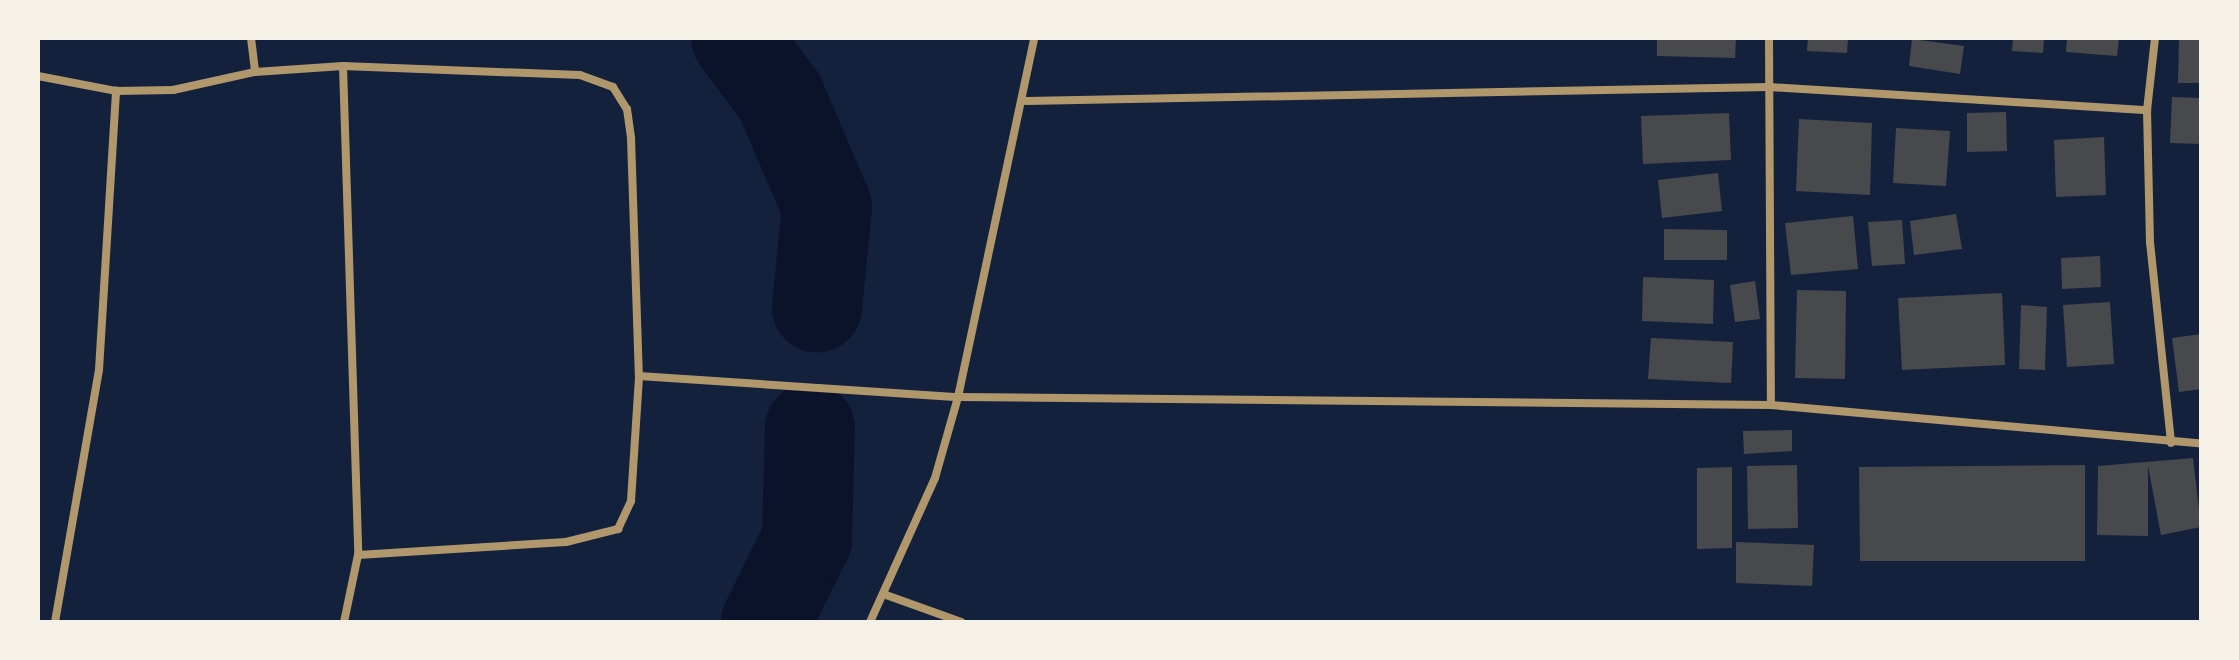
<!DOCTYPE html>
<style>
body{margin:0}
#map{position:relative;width:2239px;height:660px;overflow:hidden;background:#14213d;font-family:Roboto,sans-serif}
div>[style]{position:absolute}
.river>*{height:90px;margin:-45px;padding:0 45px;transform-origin:45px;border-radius:45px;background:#0b132b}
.building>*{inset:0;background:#48494c}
.minor>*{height:8px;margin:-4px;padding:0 4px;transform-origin:4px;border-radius:4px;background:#b1986c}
span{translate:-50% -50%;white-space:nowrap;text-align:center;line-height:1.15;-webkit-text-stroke:6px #f6f1e7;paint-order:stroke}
.frame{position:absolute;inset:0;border:40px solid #f6f1e7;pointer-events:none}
</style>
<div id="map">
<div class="river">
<div style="left:736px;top:38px;width:74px;rotate:53.3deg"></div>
<div style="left:780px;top:97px;width:120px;rotate:66.9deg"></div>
<div style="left:827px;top:207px;width:101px;rotate:95.7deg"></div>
<div style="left:766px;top:622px;width:93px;rotate:-63.7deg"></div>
<div style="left:807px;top:539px;width:111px;rotate:-88.5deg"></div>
</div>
<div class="building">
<div style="clip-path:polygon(1657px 38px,1736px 38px,1735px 58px,1657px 56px)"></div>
<div style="clip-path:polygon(1808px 38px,1848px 38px,1847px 53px,1807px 51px)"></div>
<div style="clip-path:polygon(2013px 38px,2044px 38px,2043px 53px,2012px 51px)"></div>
<div style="clip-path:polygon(2067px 38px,2119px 38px,2117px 56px,2066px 52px)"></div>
<div style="clip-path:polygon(1912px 39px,1964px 46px,1960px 74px,1909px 66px)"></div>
<div style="clip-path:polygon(2179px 40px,2201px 40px,2201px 83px,2178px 83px)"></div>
<div style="clip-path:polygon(2172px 97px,2201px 98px,2201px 144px,2170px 143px)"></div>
<div style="clip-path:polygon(2006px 112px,2007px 151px,1967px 152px,1967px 113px)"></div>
<div style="clip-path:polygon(1729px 113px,1731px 160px,1643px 164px,1641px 116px)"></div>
<div style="clip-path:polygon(1799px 119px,1872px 123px,1870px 195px,1796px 191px)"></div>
<div style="clip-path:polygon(1896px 128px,1950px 131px,1946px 186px,1893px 183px)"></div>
<div style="clip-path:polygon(2104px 137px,2106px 195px,2056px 197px,2054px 140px)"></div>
<div style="clip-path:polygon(1718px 173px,1722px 211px,1662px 218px,1658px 180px)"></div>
<div style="clip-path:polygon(1956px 214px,1962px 249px,1914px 255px,1910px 221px)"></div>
<div style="clip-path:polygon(1853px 216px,1858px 269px,1791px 275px,1785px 223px)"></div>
<div style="clip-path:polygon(1902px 220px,1905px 264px,1872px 266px,1868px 222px)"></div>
<div style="clip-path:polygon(1664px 229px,1727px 230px,1727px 260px,1664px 260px)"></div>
<div style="clip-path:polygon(2100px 256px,2101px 287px,2062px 289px,2061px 258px)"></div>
<div style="clip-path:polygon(1643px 277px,1714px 280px,1713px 324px,1642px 321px)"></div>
<div style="clip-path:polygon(1755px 281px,1760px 319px,1735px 322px,1730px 285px)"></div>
<div style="clip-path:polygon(1797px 290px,1846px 291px,1845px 379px,1795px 378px)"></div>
<div style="clip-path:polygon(2002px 293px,2005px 365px,1902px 370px,1898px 298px)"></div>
<div style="clip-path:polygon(2110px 302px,2114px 364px,2067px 367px,2063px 305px)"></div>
<div style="clip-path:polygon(2021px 305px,2047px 307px,2045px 370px,2019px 369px)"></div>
<div style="clip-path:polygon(2201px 334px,2201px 389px,2179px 392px,2172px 338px)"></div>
<div style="clip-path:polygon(1651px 338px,1733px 342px,1731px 383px,1648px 379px)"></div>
<div style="clip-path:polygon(1792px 430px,1792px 451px,1744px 454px,1743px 431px)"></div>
<div style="clip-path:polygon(2193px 458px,2201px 527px,2161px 535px,2148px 466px,2148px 536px,2097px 535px,2098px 466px)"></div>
<div style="clip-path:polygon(1797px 465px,1798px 528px,1748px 529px,1747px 466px)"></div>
<div style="clip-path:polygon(2085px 465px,2085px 561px,1860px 561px,1859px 467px)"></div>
<div style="clip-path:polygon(1732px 467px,1732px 548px,1697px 549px,1697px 468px)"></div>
<div style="clip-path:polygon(1736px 542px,1814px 545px,1812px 586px,1736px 583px)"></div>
</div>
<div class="minor">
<div style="left:251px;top:38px;width:34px;rotate:83deg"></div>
<div style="left:1769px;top:38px;width:367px;rotate:89.7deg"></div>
<div style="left:2155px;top:38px;width:72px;rotate:96.3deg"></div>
<div style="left:2147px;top:110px;width:132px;rotate:88.7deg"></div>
<div style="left:2150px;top:242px;width:202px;rotate:84deg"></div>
<div style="left:343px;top:66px;width:489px;rotate:88.2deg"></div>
<div style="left:38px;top:76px;width:79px;rotate:10.9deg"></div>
<div style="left:116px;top:91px;width:57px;rotate:-1deg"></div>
<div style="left:173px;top:90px;width:84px;rotate:-12.4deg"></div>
<div style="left:255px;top:72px;width:88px;rotate:-3.9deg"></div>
<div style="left:343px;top:66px;width:237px;rotate:2.2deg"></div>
<div style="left:580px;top:75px;width:35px;rotate:20deg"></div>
<div style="left:613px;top:87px;width:26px;rotate:58deg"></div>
<div style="left:627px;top:109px;width:29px;rotate:82deg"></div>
<div style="left:631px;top:138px;width:238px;rotate:88.1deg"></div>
<div style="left:639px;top:376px;width:320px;rotate:3.8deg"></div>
<div style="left:958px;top:397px;width:813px;rotate:0.56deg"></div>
<div style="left:1771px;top:405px;width:432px;rotate:5.1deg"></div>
<div style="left:1026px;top:101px;width:743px;rotate:-1.08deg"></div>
<div style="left:1769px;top:87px;width:379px;rotate:3.5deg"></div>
<div style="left:886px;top:595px;width:80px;rotate:19.8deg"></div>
<div style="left:55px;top:622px;width:256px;rotate:-80.1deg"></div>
<div style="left:99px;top:370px;width:280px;rotate:-86.5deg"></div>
<div style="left:344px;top:622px;width:68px;rotate:-78.2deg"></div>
<div style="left:358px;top:555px;width:208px;rotate:-3.6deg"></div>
<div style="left:566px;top:542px;width:54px;rotate:-14deg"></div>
<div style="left:618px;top:529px;width:31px;rotate:-65deg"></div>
<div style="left:631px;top:501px;width:125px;rotate:-86.3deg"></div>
<div style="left:870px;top:622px;width:158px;rotate:-65.7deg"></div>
<div style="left:935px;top:478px;width:84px;rotate:-74.1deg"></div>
<div style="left:958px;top:397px;width:367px;rotate:-78deg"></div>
</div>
<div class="frame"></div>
</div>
